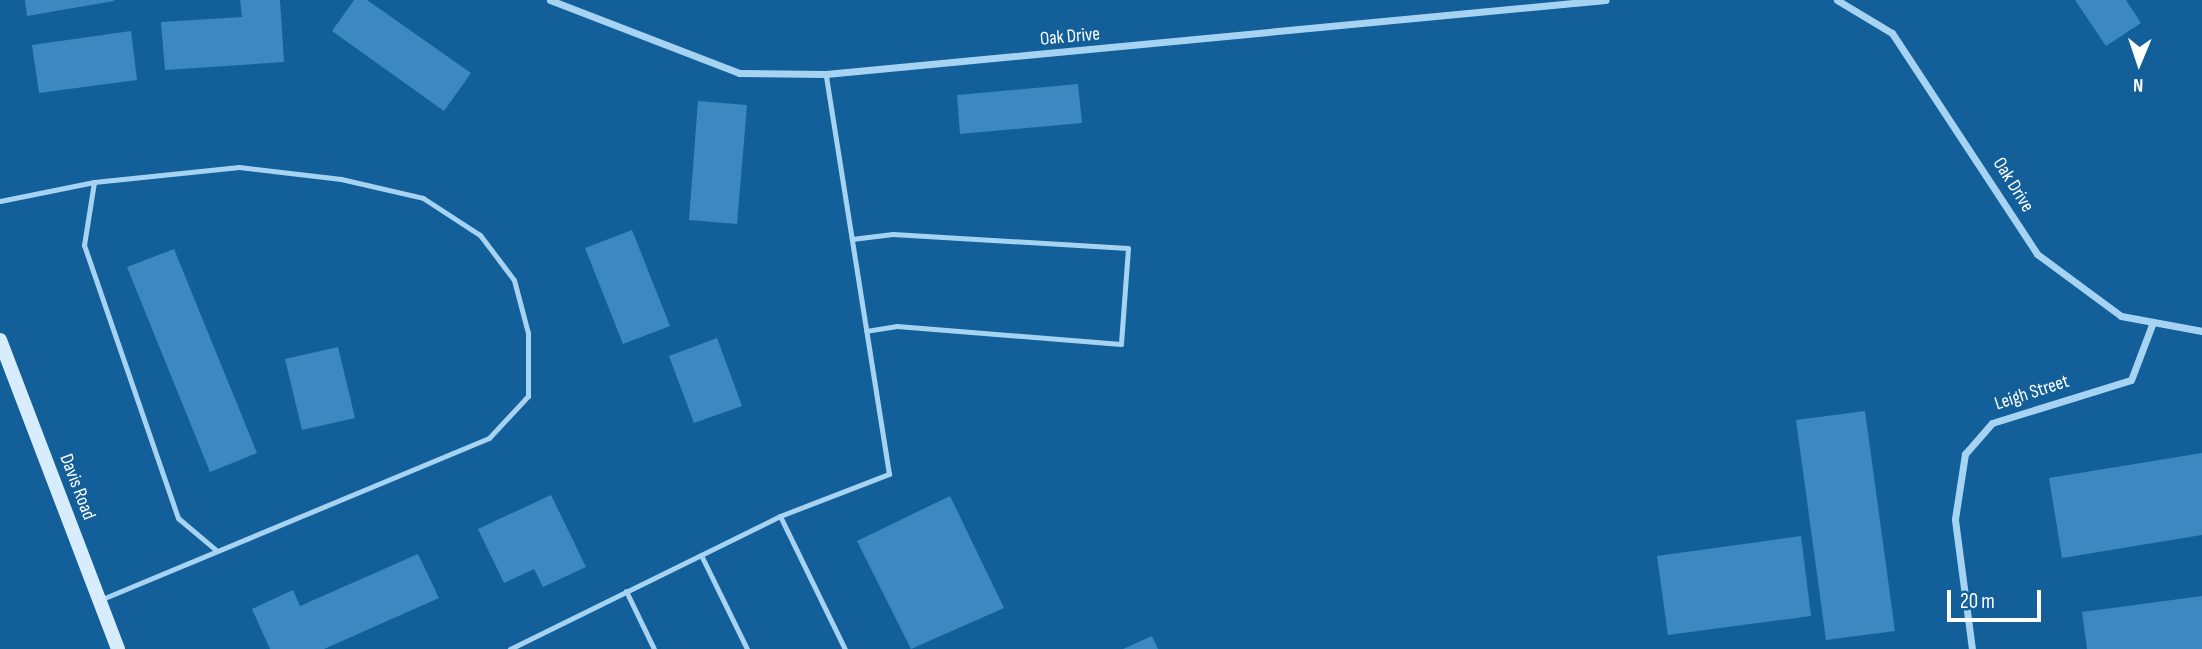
<!DOCTYPE html>
<style>
body{margin:0}
#map{position:relative;width:2202px;height:649px;overflow:hidden;background:#135f9a;font-family:"Sofia Sans Condensed",sans-serif}
div>[style]{position:absolute}
.building>*{inset:0;background:#3d88c1}
.service>*{height:5px;margin:-2.5px;padding:0 2.5px;transform-origin:2.5px;border-radius:2.5px;background:#a7d3f3}
.minor>*{height:7px;margin:-3.5px;padding:0 3.5px;transform-origin:3.5px;border-radius:3.5px;background:#a7d3f3}
.secondary>*{height:14px;margin:-7px;padding:0 7px;transform-origin:7px;border-radius:7px;background:#d7ecfd}
span{translate:-50% -50%;white-space:nowrap;text-align:center;line-height:1.15;-webkit-text-stroke:5px #135f9a;paint-order:stroke}
.street-label{font-size:19px;color:#fff}
.north{position:absolute;left:2104px;top:28px;width:70px;height:70px;-webkit-text-stroke:5px #135f9a;paint-order:stroke;rotate:182deg;font-size:19px;font-weight:700;line-height:28px;text-align:center;color:#fff}
.north::after{content:'';display:block;margin:auto;width:24px;height:32px;background:#fff;clip-path:polygon(50% 0,100% 100%,50% 72%,0 100%)}
.scale{position:absolute;left:1947px;top:590px;width:94px;height:32px;box-sizing:border-box;border:4px solid #fff;border-top:0;padding-left:9px;font-size:21px;line-height:24px;white-space:nowrap;color:#fff;-webkit-text-stroke:5px #135f9a;paint-order:stroke}
</style>
<div id="map">
<div class="building">
<div style="clip-path:polygon(25px 0,114px 0,114px 1px,27px 16px)"></div>
<div style="clip-path:polygon(240px 0,280px 0,284px 62px,165px 70px,161px 22px,242px 17px)"></div>
<div style="clip-path:polygon(354px 0,367px 0,471px 73px,444px 111px,332px 31px)"></div>
<div style="clip-path:polygon(2075px 0,2126px 0,2141px 23px,2106px 46px)"></div>
<div style="clip-path:polygon(131px 31px,137px 80px,39px 93px,32px 45px)"></div>
<div style="clip-path:polygon(1078px 84px,1082px 123px,960px 134px,957px 95px)"></div>
<div style="clip-path:polygon(698px 101px,747px 105px,737px 224px,689px 220px)"></div>
<div style="clip-path:polygon(632px 230px,670px 326px,623px 344px,585px 248px)"></div>
<div style="clip-path:polygon(174px 249px,257px 453px,210px 472px,127px 267px)"></div>
<div style="clip-path:polygon(717px 338px,742px 406px,694px 423px,669px 356px)"></div>
<div style="clip-path:polygon(338px 347px,355px 418px,302px 430px,285px 359px)"></div>
<div style="clip-path:polygon(1865px 411px,1895px 631px,1826px 640px,1796px 420px)"></div>
<div style="clip-path:polygon(2202px 453px,2202px 535px,2062px 558px,2049px 478px)"></div>
<div style="clip-path:polygon(551px 495px,586px 567px,543px 587px,534px 569px,504px 583px,478px 529px)"></div>
<div style="clip-path:polygon(950px 496px,1004px 608px,911px 649px,857px 541px)"></div>
<div style="clip-path:polygon(1801px 536px,1811px 616px,1668px 635px,1657px 556px)"></div>
<div style="clip-path:polygon(418px 554px,439px 598px,324px 649px,270px 649px,252px 609px,293px 590px,300px 606px)"></div>
<div style="clip-path:polygon(2202px 596px,2202px 649px,2087px 649px,2082px 612px)"></div>
<div style="clip-path:polygon(1152px 636px,1158px 649px,1123px 649px)"></div>
</div>
<div class="service">
<div style="left:94px;top:182px;width:64px;rotate:99deg"></div>
<div style="left:84px;top:245px;width:289px;rotate:71deg"></div>
<div style="left:178px;top:518px;width:51px;rotate:40.2deg"></div>
<div style="left:0;top:201px;width:96px;rotate:-11.4deg"></div>
<div style="left:94px;top:182px;width:146px;rotate:-5.9deg"></div>
<div style="left:239px;top:167px;width:103px;rotate:6.7deg"></div>
<div style="left:341px;top:179px;width:84px;rotate:13deg"></div>
<div style="left:423px;top:198px;width:68px;rotate:33deg"></div>
<div style="left:480px;top:235px;width:56px;rotate:52.9deg"></div>
<div style="left:514px;top:280px;width:55px;rotate:75.2deg"></div>
<div style="left:528px;top:333px;width:63px;rotate:90deg"></div>
<div style="left:528px;top:396px;width:57px;rotate:132.9deg"></div>
<div style="left:489px;top:438px;width:419px;rotate:157.4deg"></div>
<div style="left:852px;top:239px;width:41px;rotate:-7deg"></div>
<div style="left:893px;top:234px;width:235px;rotate:3.4deg"></div>
<div style="left:1128px;top:248px;width:96px;rotate:94.2deg"></div>
<div style="left:1121px;top:344px;width:225px;rotate:-175.4deg"></div>
<div style="left:897px;top:326px;width:31px;rotate:171deg"></div>
<div style="left:780px;top:516px;width:117px;rotate:-21.1deg"></div>
<div style="left:889px;top:474px;width:405px;rotate:-99deg"></div>
<div style="left:701px;top:555px;width:105px;rotate:63.9deg"></div>
<div style="left:626px;top:591px;width:64px;rotate:64.2deg"></div>
<div style="left:510px;top:649px;width:301px;rotate:-26.2deg"></div>
<div style="left:780px;top:516px;width:148px;rotate:64deg"></div>
</div>
<div class="minor">
<div style="left:550px;top:0;width:203px;rotate:21.1deg"></div>
<div style="left:739px;top:73px;width:87px;rotate:0.7deg"></div>
<div style="left:826px;top:74px;width:783px;rotate:-5.43deg"></div>
<div style="left:1837px;top:0;width:64px;rotate:31deg"></div>
<div style="left:1892px;top:33px;width:264px;rotate:56.7deg"></div>
<div style="left:2037px;top:254px;width:104px;rotate:36.4deg"></div>
<div style="left:2121px;top:316px;width:82px;rotate:10.5deg"></div>
<div style="left:1972px;top:649px;width:131px;rotate:-97.5deg"></div>
<div style="left:1955px;top:519px;width:66px;rotate:-81.3deg"></div>
<div style="left:1965px;top:454px;width:41px;rotate:-48.9deg"></div>
<div style="left:1992px;top:423px;width:145px;rotate:-17.2deg"></div>
<div style="left:2131px;top:380px;width:62px;rotate:-69.2deg"></div>
</div>
<div class="secondary">
<div style="left:0;top:340px;width:331px;rotate:69.1deg"></div>
</div>
<div class="street-label">
<span style="left:1070px;top:37px;rotate:-5deg">Oak Drive</span>
<span style="left:2013px;top:185px;rotate:58deg">Oak Drive</span>
<span style="left:2032px;top:393px;rotate:-18deg">Leigh Street</span>
<span style="left:77px;top:487px;rotate:69deg">Davis Road</span>
</div>
<div class="north">N</div>
<div class="scale">20 m</div>
</div>
